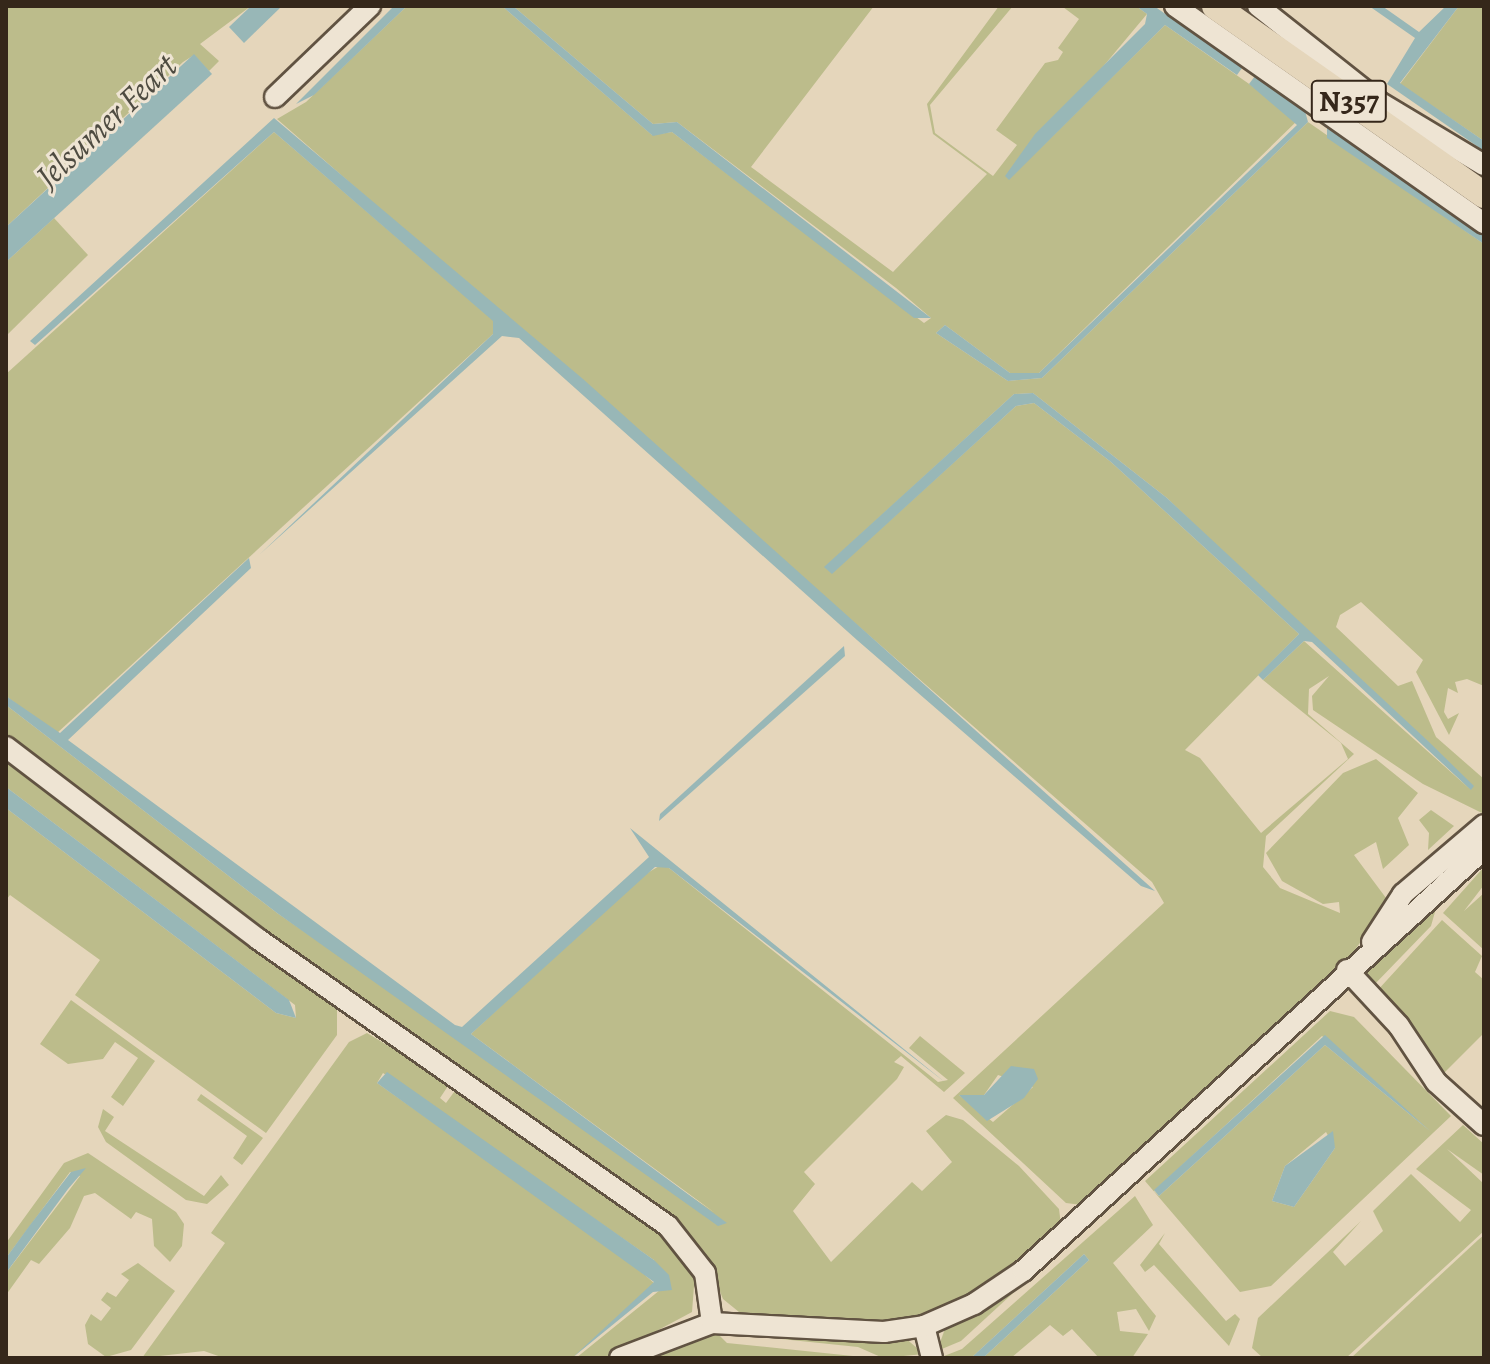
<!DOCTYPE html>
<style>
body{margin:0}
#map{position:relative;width:1490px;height:1364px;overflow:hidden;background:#e5d6bb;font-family:Alegreya,serif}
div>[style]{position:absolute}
.green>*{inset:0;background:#bcbc8b}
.water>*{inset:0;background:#98b7b7}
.roads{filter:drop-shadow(2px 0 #615342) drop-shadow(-2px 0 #615342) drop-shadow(0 2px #615342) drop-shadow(0 -2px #615342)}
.minor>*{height:20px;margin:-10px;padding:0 10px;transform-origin:10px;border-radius:10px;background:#eee4d3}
.major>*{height:26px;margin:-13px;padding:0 13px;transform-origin:13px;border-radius:13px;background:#e5d6bb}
span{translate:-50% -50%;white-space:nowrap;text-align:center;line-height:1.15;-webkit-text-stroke:6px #eee4d3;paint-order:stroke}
.shield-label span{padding:2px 6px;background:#eee4d3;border:2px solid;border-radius:6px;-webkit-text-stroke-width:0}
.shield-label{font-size:30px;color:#35271a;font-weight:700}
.water-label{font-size:34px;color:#4e4b41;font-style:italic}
.frame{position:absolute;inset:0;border:8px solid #35271a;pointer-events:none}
</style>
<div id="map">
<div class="green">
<div style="clip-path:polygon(6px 6px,251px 6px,200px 44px,219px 61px,209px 71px,194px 55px,183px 62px,6px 227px)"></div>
<div style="clip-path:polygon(evenodd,407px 6px,502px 6px,652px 135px,672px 132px,924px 323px,931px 318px,896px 288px,677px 122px,653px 124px,513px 6px,874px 6px,751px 167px,893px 272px,987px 174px,933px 134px,927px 104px,999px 6px,1013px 6px,930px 105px,935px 133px,993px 176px,1017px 145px,996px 130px,1045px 63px,1058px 60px,1063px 52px,1058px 48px,1079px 19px,1063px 7px,1136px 6px,1147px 14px,1009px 179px,1165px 25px,1299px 119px,1039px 373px,1010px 373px,945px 325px,936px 333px,1008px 381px,1042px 378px,1308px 122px,1484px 244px,1484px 686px,1467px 679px,1455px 682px,1458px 693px,1448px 688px,1444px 712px,1448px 719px,1459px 713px,1449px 735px,1416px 672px,1423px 660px,1361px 602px,1340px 615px,1336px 627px,1398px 686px,1412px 681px,1436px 737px,1484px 779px,1484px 814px,1423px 784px,1313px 710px,1312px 696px,1329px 676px,1309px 689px,1308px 714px,1354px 754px,1266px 836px,1263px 867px,1280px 888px,1340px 913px,1339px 902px,1323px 904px,1282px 881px,1266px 853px,1343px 773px,1376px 759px,1418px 793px,1398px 818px,1409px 845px,1383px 869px,1376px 842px,1354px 855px,1389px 902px,1347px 961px,1082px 1205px,1066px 1203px,953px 1098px,1164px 903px,1152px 882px,277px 119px,306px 102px,407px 6px,1033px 393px,1167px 498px,1471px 790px,1304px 641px,1263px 680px,1341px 743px,1348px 759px,1261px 833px,1200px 758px,1185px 750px,1299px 634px,1111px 462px,1034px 403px,1016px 406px,832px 573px,825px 567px,1014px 394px,1033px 393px,407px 6px,998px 1075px,1033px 1087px,993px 1122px,959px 1095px,984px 1095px,998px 1075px)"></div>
<div style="clip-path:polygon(1459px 6px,1484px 6px,1484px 141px,1400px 84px)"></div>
<div style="clip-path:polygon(274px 132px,493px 320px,493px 334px,56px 734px,6px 696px,6px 374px)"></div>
<div style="clip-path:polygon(54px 218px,88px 255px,6px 336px,6px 262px)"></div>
<div style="clip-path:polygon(6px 705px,277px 913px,715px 1213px,471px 1034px,637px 879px,661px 865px,669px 868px,938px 1082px,948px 1080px,909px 1048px,920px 1036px,965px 1073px,944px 1092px,901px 1056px,894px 1062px,904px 1067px,897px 1079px,804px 1172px,815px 1184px,793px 1211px,831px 1262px,912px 1182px,922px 1191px,952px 1162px,926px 1131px,946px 1115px,963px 1120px,1019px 1166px,1059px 1209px,1061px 1225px,1000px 1280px,936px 1312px,878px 1323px,739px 1312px,723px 1299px,706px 1256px,680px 1226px,281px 947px,6px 737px)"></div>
<div style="clip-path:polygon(6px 756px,337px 1006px,337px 1035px,266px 1133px,75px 995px,100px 960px,10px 895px,6px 900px,6px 808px,276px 1013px,296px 1018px,295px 1005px,6px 787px)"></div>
<div style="clip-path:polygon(1431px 810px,1454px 826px,1428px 850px,1429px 833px,1419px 820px)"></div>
<div style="clip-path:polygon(1484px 867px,1484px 885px,1464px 911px,1484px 893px,1484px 950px,1443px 913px)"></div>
<div style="clip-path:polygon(1437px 905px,1431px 926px,1372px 987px,1365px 971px,1378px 952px,1388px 952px,1422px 911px)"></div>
<div style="clip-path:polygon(1442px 920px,1482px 956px,1475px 972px,1484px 980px,1484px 1033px,1444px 1073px,1376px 992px)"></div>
<div style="clip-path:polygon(71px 1000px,155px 1061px,123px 1106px,111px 1097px,138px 1058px,115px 1042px,103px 1059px,68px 1064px,40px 1044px)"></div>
<div style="clip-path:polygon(evenodd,1330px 1011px,1354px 1017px,1451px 1116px,1271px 1286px,1240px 1292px,1145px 1181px,1330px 1011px,1322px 1036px,1430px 1131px,1325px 1045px,1159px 1196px,1154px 1191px,1322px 1036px,1330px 1011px,1326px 1132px,1335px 1148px,1294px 1207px,1272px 1201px,1285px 1166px,1326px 1132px)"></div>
<div style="clip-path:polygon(367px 1033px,450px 1083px,440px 1098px,446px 1103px,457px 1088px,666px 1235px,695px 1273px,692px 1312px,606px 1358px,576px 1358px,660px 1290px,654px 1260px,383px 1073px,377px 1083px,623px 1256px,654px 1283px,651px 1291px,572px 1358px,224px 1358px,204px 1351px,142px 1358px,225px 1243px,211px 1233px,349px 1042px)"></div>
<div style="clip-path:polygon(201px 1094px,263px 1138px,242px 1165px,233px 1158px,247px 1136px,197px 1100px)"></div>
<div style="clip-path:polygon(103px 1109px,114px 1117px,105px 1131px,204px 1196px,221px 1175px,229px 1185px,207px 1204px,186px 1200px,106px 1142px,98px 1127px)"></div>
<div style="clip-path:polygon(1463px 1125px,1484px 1144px,1484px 1175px,1447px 1149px,1484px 1184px,1484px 1231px,1346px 1358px,1263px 1358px,1252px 1348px,1258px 1318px,1361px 1221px,1333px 1252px,1345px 1266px,1383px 1231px,1373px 1211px,1411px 1174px,1460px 1222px,1471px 1210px,1416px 1169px)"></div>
<div style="clip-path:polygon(88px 1153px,176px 1212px,184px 1224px,182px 1246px,170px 1262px,154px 1246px,152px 1219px,136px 1212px,131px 1219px,95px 1193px,84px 1196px,70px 1228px,39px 1264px,31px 1260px,6px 1295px,6px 1273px,80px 1176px,70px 1172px,6px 1258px,6px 1243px,64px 1163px)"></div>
<div style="clip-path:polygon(1135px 1196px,1153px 1225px,1113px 1263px,1156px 1316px,1149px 1331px,1136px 1309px,1117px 1312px,1120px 1331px,1148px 1334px,1132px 1358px,1099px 1358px,1072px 1329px,1063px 1336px,1050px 1325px,1011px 1358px,983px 1358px,1089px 1260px,1084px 1254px,971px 1358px,939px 1358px,962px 1349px)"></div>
<div style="clip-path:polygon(1165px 1233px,1159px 1244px,1226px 1321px,1235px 1314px,1240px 1319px,1229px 1346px,1154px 1265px,1145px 1272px,1140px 1265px)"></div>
<div style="clip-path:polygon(1077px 1234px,961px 1341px,937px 1351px,946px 1326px)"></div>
<div style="clip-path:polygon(1484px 1235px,1484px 1358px,1351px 1358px,1478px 1240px)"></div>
<div style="clip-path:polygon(138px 1263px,175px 1291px,131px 1350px,106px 1357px,88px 1344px,85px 1325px,91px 1314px,101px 1321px,111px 1308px,101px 1300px,107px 1292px,116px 1297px,129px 1280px,121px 1274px)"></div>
<div style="clip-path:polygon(716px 1332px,727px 1343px,872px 1358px,636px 1358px)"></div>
<div style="clip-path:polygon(722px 1333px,904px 1337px,924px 1354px,883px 1358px,858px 1347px)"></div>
</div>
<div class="water">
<div style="clip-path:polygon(251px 6px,282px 6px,244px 43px,229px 27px)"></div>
<div style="clip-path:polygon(394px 6px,407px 6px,314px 95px,296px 104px)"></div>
<div style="clip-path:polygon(502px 6px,513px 6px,653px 124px,677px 122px,931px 318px,914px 318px,672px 132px,653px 136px)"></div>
<div style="clip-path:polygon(1136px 6px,1154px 6px,1242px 68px,1237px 75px,1165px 25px,1009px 180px,1005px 176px,1035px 134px,1145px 24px,1147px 14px)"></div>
<div style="clip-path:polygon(1369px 6px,1382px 6px,1419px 32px,1446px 6px,1459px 6px,1400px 83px,1484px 141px,1484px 151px,1387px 84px,1415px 38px)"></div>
<div style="clip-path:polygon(194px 54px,212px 74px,6px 262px,6px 227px)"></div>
<div style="clip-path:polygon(1255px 76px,1305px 111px,1308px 122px,1042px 378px,1008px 381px,936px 333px,945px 325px,1010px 373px,1039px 373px,1297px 125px,1249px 84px)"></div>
<div style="clip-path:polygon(274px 118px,583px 379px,1155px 891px,1141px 886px,857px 640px,519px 338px,502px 336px,259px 555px,493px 334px,493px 321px,274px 132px,35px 345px,30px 341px)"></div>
<div style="clip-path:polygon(1327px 128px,1484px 233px,1484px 244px,1327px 138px)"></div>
<div style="clip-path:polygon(1033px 393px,1167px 498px,1429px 742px,1474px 786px,1471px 790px,1312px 642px,1304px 641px,1263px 680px,1258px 675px,1299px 634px,1111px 462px,1034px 403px,1016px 406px,832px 574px,824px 567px,1014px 394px)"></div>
<div style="clip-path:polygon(249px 558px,251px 568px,68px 740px,455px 1025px,462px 1027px,649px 857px,630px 828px,946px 1083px,669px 868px,655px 867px,471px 1034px,727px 1223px,718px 1226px,277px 913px,6px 705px,6px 696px,60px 733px)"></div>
<div style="clip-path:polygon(844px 646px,845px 656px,659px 821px,660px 814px)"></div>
<div style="clip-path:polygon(6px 787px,289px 1000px,296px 1018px,276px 1013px,6px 808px)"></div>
<div style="clip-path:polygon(1325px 1035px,1430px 1131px,1325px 1045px,1159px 1196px,1154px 1190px)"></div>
<div style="clip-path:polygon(1011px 1066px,1034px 1069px,1038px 1079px,1024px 1098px,987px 1121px,959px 1095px,984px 1095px)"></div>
<div style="clip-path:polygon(387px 1072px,654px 1260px,669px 1275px,672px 1290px,653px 1292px,572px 1358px,654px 1282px,377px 1083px)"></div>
<div style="clip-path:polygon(1333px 1131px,1335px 1148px,1294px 1207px,1272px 1201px,1285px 1166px)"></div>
<div style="clip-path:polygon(86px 1168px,68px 1189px,6px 1273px,6px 1258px,30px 1225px,71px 1172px)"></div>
<div style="clip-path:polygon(1084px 1254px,1089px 1260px,983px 1358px,971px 1358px)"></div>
</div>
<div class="roads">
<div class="minor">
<div style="left:1175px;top:6px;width:378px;rotate:35.1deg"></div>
<div style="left:1258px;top:6px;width:154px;rotate:38.4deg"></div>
<div style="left:1379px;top:102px;width:122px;rotate:31deg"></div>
<div style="left:275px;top:97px;width:132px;rotate:-43.8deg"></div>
<div style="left:6px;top:747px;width:317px;rotate:37.3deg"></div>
<div style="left:258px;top:939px;width:500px;rotate:34.99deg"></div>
<div style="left:668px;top:1226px;width:60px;rotate:51.8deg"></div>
<div style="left:705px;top:1273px;width:50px;rotate:82deg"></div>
<div style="left:1372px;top:942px;width:57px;rotate:-57.1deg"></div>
<div style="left:1403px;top:894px;width:106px;rotate:-40.4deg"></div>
<div style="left:1347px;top:970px;width:76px;rotate:47.1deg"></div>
<div style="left:1399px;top:1026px;width:67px;rotate:56.5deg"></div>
<div style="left:1436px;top:1082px;width:64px;rotate:41.9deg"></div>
<div style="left:924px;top:1326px;width:33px;rotate:76deg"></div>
<div style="left:620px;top:1358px;width:98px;rotate:-20.8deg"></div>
<div style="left:712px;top:1323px;width:172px;rotate:3deg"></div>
<div style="left:884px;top:1332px;width:40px;rotate:-8.5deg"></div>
<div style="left:924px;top:1326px;width:55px;rotate:-23.7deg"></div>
<div style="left:974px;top:1304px;width:59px;rotate:-34deg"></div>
<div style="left:1023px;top:1271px;width:625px;rotate:-42.47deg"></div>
</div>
<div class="major">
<div style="left:1215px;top:6px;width:329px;rotate:35.1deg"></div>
</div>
</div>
<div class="shield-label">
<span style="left:1349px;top:101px">N357</span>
</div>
<div class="water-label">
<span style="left:106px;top:121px;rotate:-43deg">Jelsumer Feart</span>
</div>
<div class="frame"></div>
</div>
